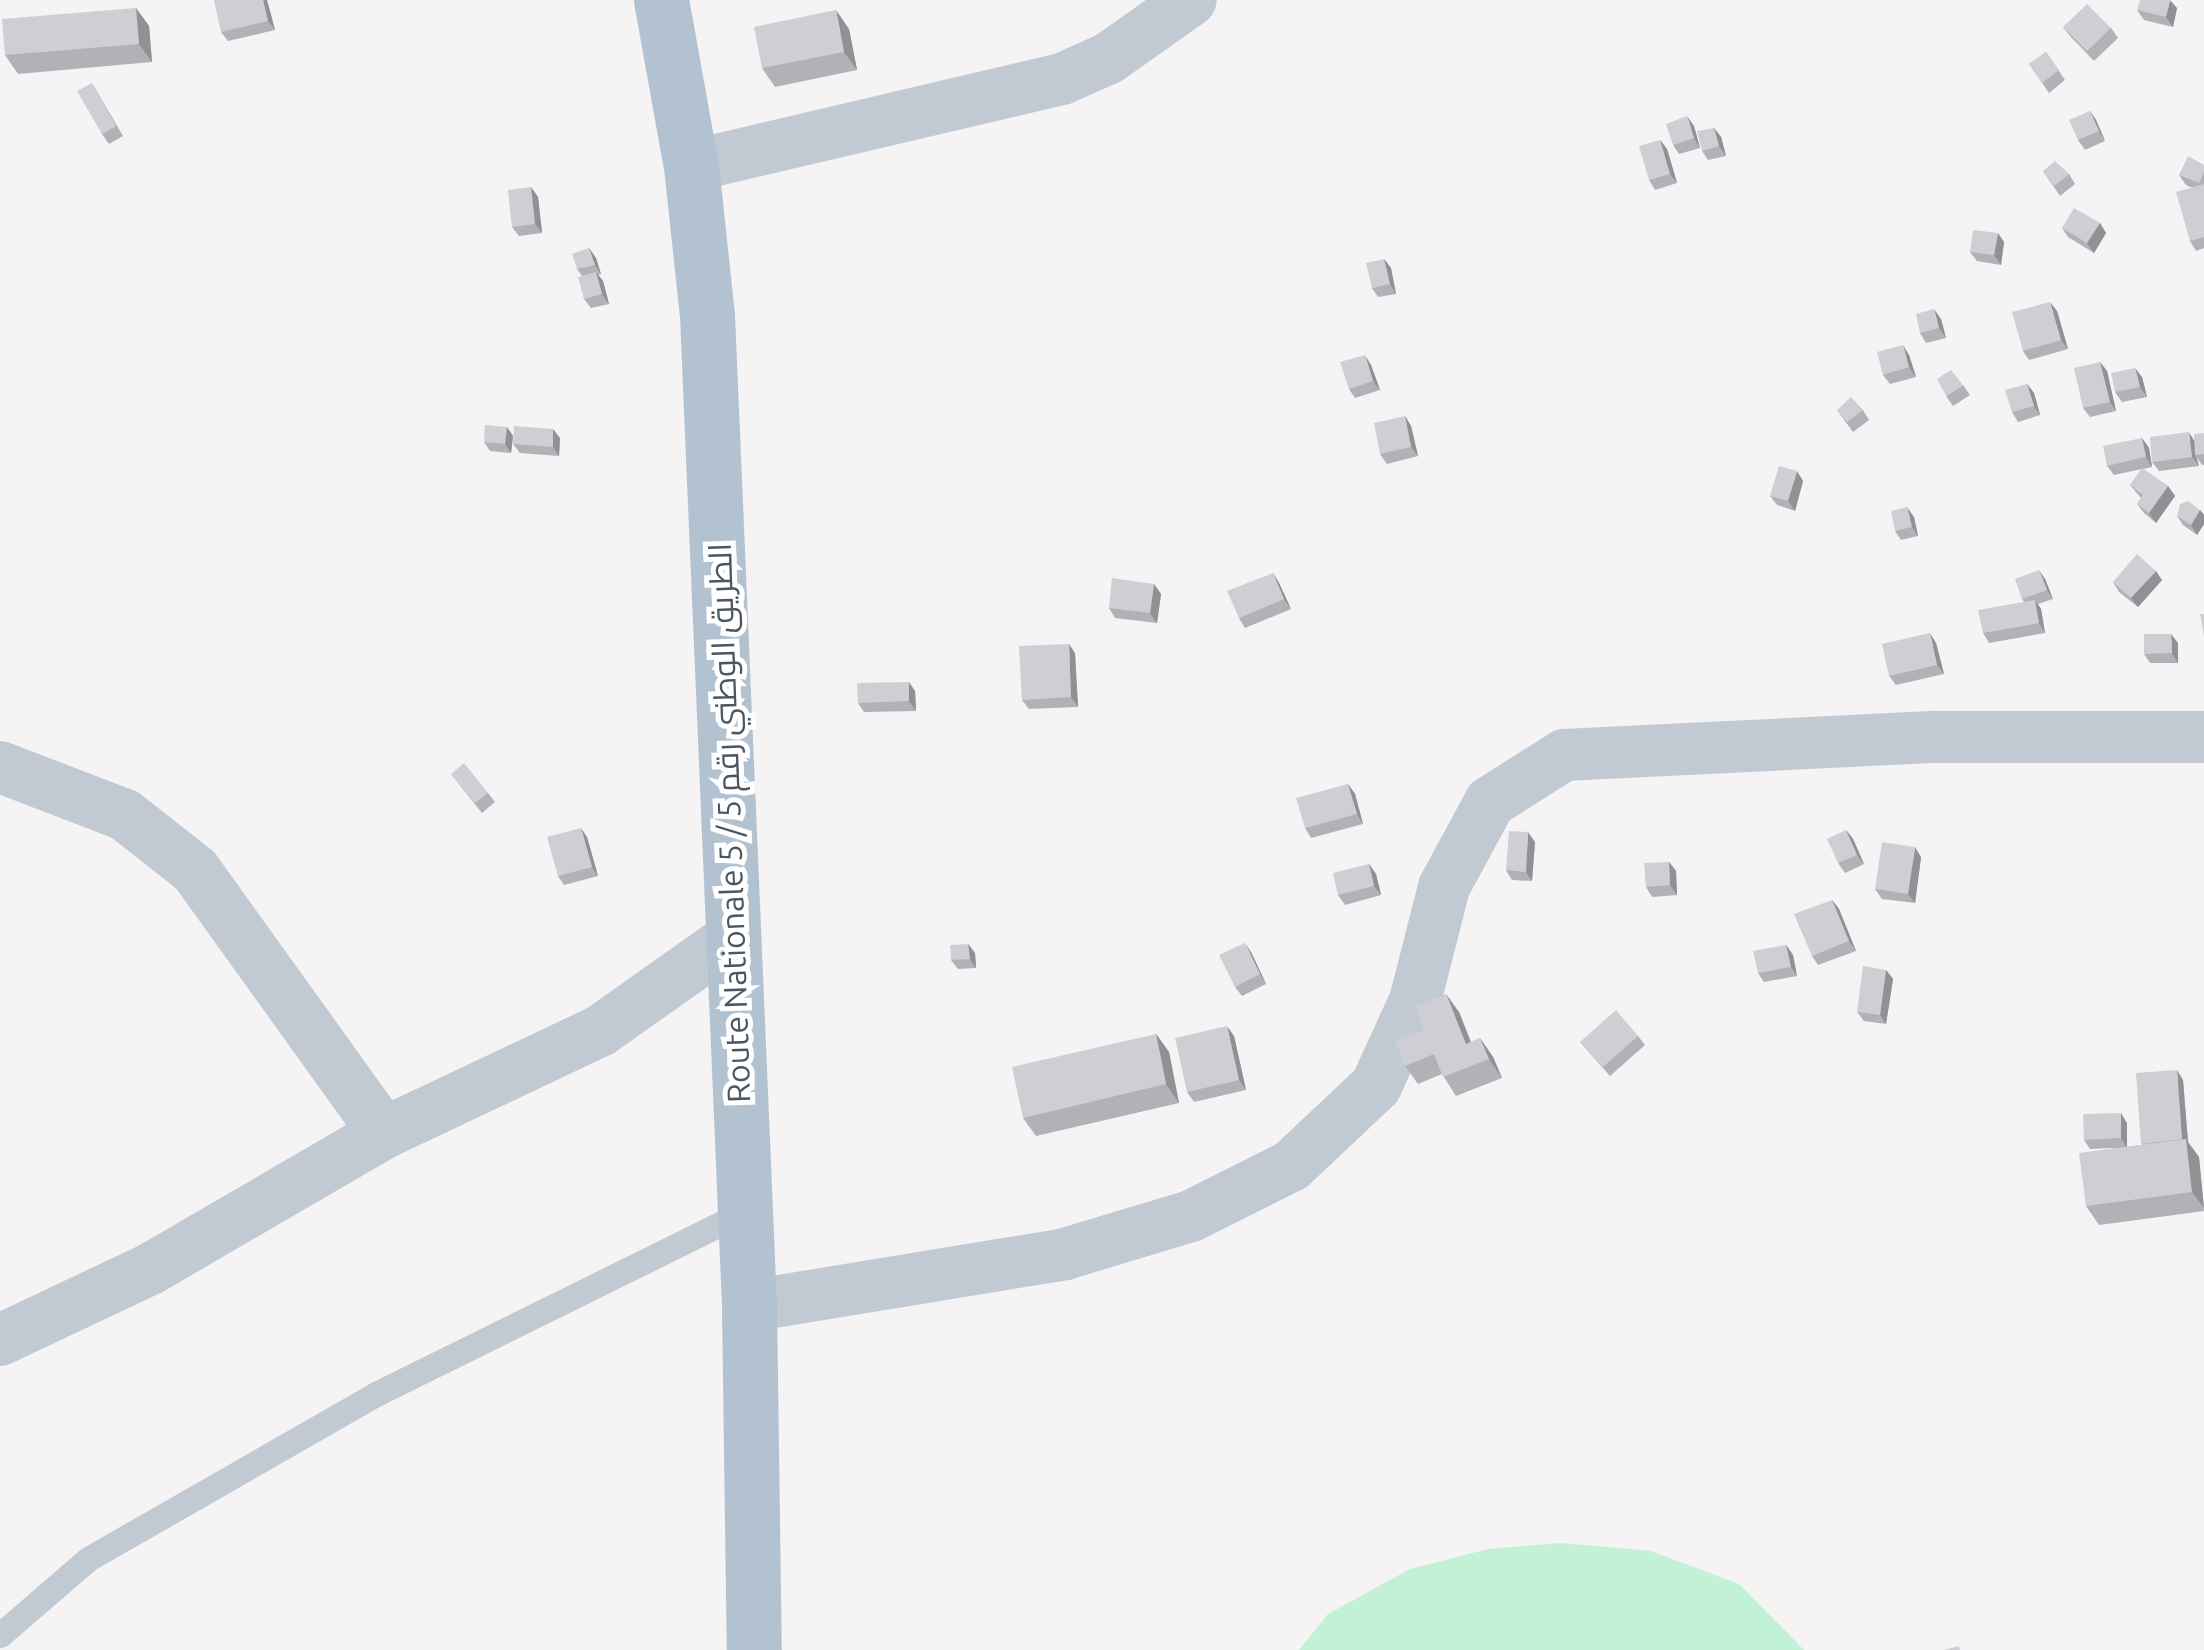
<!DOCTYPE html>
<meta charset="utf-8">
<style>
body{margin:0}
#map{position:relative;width:2204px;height:1650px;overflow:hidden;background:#f5f3f3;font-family:Ubuntu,Cairo,sans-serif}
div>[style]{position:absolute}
.green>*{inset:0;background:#c3f1d5}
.service>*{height:25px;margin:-12.5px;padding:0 12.5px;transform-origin:12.5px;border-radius:12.5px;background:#c1cad2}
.minor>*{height:52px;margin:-26px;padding:0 26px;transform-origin:26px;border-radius:26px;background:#c1cad2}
.primary>*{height:55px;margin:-27.5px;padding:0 27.5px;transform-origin:27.5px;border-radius:27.5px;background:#b3c2d1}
.wall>*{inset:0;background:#b0b2b7}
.shaded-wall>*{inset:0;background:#909195}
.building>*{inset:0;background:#cdcfd5}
span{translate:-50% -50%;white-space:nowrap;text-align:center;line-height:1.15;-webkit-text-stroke:10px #fff;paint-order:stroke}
.street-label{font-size:32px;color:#4a5661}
</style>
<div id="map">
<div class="green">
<div style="clip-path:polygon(1561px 1543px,1651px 1551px,1739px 1584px,1804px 1650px,1299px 1650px,1328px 1614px,1410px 1569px,1488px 1549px)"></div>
</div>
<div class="service">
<div style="left:0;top:1635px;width:116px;rotate:-40.8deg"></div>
<div style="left:88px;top:1559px;width:332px;rotate:-29.8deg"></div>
<div style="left:376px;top:1394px;width:413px;rotate:-26.3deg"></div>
</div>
<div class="minor">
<div style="left:691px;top:166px;width:381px;rotate:-13.2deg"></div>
<div style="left:1062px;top:79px;width:51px;rotate:-24.1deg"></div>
<div style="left:1109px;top:58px;width:100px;rotate:-35.3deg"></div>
<div style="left:0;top:767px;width:134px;rotate:21deg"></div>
<div style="left:125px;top:815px;width:89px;rotate:38.2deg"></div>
<div style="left:195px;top:870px;width:324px;rotate:54.3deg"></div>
<div style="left:749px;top:1306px;width:320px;rotate:-9.3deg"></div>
<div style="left:1065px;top:1254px;width:132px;rotate:-16.8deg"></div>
<div style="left:1191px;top:1216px;width:112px;rotate:-26.6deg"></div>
<div style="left:1291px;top:1166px;width:117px;rotate:-43.3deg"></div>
<div style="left:1376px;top:1086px;width:94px;rotate:-65.4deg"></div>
<div style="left:1415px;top:1001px;width:118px;rotate:-75.7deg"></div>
<div style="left:1444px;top:887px;width:97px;rotate:-61.6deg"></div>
<div style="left:1490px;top:802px;width:88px;rotate:-32.4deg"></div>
<div style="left:1564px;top:755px;width:372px;rotate:-2.8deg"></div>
<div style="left:1936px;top:737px;width:268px"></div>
<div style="left:0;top:1340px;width:168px;rotate:-25.3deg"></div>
<div style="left:152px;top:1268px;width:268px;rotate:-30.2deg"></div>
<div style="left:384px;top:1133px;width:239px;rotate:-25.3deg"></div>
<div style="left:600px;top:1031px;width:164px;rotate:-35.3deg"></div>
</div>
<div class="primary">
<div style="left:661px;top:0;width:169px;rotate:79.8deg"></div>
<div style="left:691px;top:166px;width:150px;rotate:83.9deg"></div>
<div style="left:707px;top:315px;width:992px;rotate:87.57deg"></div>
<div style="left:749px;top:1306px;width:344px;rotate:89.2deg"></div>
</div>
<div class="wall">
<div style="clip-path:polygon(267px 0,275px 30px,228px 41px,221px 32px)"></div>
<div style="clip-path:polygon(136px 8px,149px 26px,152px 62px,18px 74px,5px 55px)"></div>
<div style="clip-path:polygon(2177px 8px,2173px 27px,2144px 20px,2137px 10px)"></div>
<div style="clip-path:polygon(2063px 27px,2111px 28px,2118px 38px,2094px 61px,2070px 36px)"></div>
<div style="clip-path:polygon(849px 29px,857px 70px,775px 87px,762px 68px)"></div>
<div style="clip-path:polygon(2046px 52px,2065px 80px,2049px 93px,2029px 64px)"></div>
<div style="clip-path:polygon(92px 83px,123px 136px,109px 144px,102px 134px)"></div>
<div style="clip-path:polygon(2090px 111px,2096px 120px,2105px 141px,2085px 150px,2078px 140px)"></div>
<div style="clip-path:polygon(1694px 126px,1700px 148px,1679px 154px,1673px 145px)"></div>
<div style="clip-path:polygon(1714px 128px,1721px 137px,1726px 156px,1708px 160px,1702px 151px)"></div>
<div style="clip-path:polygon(1660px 140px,1667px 149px,1677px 183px,1655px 190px,1649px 180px)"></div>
<div style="clip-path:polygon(2204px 165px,2204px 248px,2196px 251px,2190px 241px,2193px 188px,2186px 185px,2179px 175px)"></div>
<div style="clip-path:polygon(2043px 171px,2069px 174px,2075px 184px,2060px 196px)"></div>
<div style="clip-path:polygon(531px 187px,538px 197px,542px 233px,519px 236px,512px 227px)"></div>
<div style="clip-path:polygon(2100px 223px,2106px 233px,2094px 253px,2068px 237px,2062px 228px)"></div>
<div style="clip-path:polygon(2004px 242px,2001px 265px,1977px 261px,1970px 252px)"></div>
<div style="clip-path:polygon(589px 248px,596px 258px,601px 274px,598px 275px,603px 281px,609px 304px,591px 308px,584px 299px,582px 276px,577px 269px)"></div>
<div style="clip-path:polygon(1384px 259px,1391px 268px,1396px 294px,1378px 297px,1372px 288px)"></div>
<div style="clip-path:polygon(2057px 311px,2068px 349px,2029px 360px,2023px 351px)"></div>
<div style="clip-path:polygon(1941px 319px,1946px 338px,1926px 343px,1920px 333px)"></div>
<div style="clip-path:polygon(1909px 355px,1916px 377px,1890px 384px,1883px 375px)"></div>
<div style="clip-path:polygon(2100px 362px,2107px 371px,2116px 411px,2090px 417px,2083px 408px)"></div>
<div style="clip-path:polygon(1371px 365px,1380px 390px,1355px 398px,1349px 389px)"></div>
<div style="clip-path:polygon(2142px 377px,2147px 397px,2122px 402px,2115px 392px)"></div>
<div style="clip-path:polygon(2027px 384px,2034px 393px,2040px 415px,2018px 422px,2012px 412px)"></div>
<div style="clip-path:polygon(1963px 385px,1970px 395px,1953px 406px,1946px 396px)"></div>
<div style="clip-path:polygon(1837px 410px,1863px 410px,1869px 420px,1853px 432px)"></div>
<div style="clip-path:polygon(1405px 416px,1411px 426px,1418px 456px,1387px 464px,1380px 454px)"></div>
<div style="clip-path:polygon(507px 427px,513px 436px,511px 453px,490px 451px,484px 442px)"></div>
<div style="clip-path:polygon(2204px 433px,2204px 465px,2202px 465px,2197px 458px,2199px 466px,2159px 471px,2152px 462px,2194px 440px)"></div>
<div style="clip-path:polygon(560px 438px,559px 456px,520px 453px,513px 444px)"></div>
<div style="clip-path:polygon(2142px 438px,2149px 448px,2152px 467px,2143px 469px,2168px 486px,2175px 496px,2156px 523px,2144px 513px,2137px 504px,2141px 498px,2130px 485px,2142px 469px,2114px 475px,2107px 466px)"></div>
<div style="clip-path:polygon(1803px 481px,1795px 511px,1777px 505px,1770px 496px)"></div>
<div style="clip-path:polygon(2200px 510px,2204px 515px,2204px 524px,2197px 535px,2183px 525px,2177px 516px)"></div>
<div style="clip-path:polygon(1914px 517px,1918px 536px,1901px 540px,1895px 531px)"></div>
<div style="clip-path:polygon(1273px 573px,1279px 583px,1291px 609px,1245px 628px,1239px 618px)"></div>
<div style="clip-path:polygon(2045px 579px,2053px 599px,2038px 604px,2041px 609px,2045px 633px,1989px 643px,1983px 633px,2024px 602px,2022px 599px)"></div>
<div style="clip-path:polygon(2162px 580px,2138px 607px,2119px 592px,2113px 582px)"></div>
<div style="clip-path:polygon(1154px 584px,1161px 594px,1157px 623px,1115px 618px,1109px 608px)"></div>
<div style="clip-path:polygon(1936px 643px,1944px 674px,1896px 685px,1889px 676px)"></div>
<div style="clip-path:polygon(2178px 643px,2178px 663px,2150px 663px,2144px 654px)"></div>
<div style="clip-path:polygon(1075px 653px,1078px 707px,1029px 709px,1022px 700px)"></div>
<div style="clip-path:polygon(915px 691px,916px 711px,864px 712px,858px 703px)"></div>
<div style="clip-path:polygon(451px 774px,488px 793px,495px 802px,482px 813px)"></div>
<div style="clip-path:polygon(1348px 784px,1355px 794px,1363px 824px,1311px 838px,1305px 828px)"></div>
<div style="clip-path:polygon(1846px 830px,1853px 839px,1864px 864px,1845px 873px,1838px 863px)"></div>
<div style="clip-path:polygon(587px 837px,598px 876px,564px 885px,558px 876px)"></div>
<div style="clip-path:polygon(1535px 842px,1532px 881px,1512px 880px,1506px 870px)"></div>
<div style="clip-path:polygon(1921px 857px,1915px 903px,1882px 899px,1875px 889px)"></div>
<div style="clip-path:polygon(1669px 862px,1676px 871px,1677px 895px,1652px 897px,1646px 887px)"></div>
<div style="clip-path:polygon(1369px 864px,1376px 874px,1381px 895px,1345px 905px,1338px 895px)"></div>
<div style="clip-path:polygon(1832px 900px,1839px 909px,1856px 951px,1818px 965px,1812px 956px)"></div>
<div style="clip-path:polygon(968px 944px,975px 953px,976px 968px,958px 969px,951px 960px)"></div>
<div style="clip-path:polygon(1786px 945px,1793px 955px,1797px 976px,1764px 982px,1758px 973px)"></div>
<div style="clip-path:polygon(1251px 952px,1266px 984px,1242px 996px,1235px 987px)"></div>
<div style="clip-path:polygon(1886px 970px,1893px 979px,1886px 1024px,1864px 1021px,1857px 1012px)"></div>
<div style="clip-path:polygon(1459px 1012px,1471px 1042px,1480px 1038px,1493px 1057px,1502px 1078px,1456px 1096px,1442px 1074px,1418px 1084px,1405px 1066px,1424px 1030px)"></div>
<div style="clip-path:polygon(1156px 1034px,1169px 1052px,1179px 1103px,1036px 1136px,1023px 1118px)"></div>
<div style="clip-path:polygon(1234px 1036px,1246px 1090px,1194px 1102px,1187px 1092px)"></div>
<div style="clip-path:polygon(1638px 1036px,1645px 1045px,1610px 1076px,1580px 1042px)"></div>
<div style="clip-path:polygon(2183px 1080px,2188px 1142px,2199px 1157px,2204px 1211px,2099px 1225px,2086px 1206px,2113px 1148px,2090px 1149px,2084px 1140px,2127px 1123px,2127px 1147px,2142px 1145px)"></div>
</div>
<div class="shaded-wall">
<div style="clip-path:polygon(263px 0,267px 0,275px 30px,268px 21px)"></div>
<div style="clip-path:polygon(2170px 0,2177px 8px,2173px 27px,2166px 17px)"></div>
<div style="clip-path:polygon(136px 8px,149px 26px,152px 62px,139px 44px)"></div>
<div style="clip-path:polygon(836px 10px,849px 29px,857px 70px,844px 52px)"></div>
<div style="clip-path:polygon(2090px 111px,2096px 120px,2105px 141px,2099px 131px)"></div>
<div style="clip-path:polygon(1687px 116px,1694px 126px,1700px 148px,1694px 138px)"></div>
<div style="clip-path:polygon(1714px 128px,1721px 137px,1726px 156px,1719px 146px)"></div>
<div style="clip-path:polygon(1660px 140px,1667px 149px,1677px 183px,1670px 174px)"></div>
<div style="clip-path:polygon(531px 187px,538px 197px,542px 233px,535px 224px)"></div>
<div style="clip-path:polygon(2100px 223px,2106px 233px,2094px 253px,2087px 243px)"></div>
<div style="clip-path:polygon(1998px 233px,2004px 242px,2001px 265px,1994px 255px)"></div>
<div style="clip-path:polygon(589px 248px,596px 258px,601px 274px,595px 265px)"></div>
<div style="clip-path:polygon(1384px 259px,1391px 268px,1396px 294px,1390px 284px)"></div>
<div style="clip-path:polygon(596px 272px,603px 281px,609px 304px,602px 294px)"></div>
<div style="clip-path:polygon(2050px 302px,2057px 311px,2068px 349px,2061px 340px)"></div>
<div style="clip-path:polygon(1934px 309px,1941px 319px,1946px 338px,1939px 328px)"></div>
<div style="clip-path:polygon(1903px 345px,1909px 355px,1916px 377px,1909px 367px)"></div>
<div style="clip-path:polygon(1365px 355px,1371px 365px,1380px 390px,1373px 381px)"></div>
<div style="clip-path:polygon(2100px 362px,2107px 371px,2116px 411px,2110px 402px)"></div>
<div style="clip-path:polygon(2135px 368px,2142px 377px,2147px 397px,2140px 387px)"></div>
<div style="clip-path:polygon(2027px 384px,2034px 393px,2040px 415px,2034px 406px)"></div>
<div style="clip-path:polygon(1405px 416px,1411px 426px,1418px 456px,1411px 447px)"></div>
<div style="clip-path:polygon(507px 427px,513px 436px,511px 453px,505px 444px)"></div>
<div style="clip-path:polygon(553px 429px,560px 438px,559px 456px,553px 447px)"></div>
<div style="clip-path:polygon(2189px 432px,2195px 442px,2195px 455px,2199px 466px,2192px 457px)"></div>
<div style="clip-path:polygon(2142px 438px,2149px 448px,2152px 467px,2146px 457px)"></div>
<div style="clip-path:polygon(1797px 471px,1803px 481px,1795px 511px,1788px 501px)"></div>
<div style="clip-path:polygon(2168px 486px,2175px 496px,2156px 523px,2149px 513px)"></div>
<div style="clip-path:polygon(1907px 507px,1914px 517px,1918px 536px,1912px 527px)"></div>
<div style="clip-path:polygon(2200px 510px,2204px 515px,2204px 524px,2197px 535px,2191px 525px)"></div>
<div style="clip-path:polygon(2039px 570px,2045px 579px,2053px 599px,2047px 590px)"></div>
<div style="clip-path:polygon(2156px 571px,2162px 580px,2138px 607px,2131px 598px)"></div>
<div style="clip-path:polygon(1273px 573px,1279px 583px,1291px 609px,1284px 599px)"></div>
<div style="clip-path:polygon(1154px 584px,1161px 594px,1157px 623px,1150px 613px)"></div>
<div style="clip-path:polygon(2035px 600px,2041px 609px,2045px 633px,2039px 623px)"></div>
<div style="clip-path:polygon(1930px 633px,1936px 643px,1944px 674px,1937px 665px)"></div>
<div style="clip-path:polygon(2171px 634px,2178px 643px,2178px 663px,2172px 653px)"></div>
<div style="clip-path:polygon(1069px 644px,1075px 653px,1078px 707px,1071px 697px)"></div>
<div style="clip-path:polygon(909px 682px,915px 691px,916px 711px,909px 701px)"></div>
<div style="clip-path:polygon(1348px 784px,1355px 794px,1363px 824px,1357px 814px)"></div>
<div style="clip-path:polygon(581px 828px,587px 837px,598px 876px,592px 867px)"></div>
<div style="clip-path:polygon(1846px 830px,1853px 839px,1864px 864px,1857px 855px)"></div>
<div style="clip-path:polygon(1528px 832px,1535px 842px,1532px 881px,1526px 872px)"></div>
<div style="clip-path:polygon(1915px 847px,1921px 857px,1915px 903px,1908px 894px)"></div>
<div style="clip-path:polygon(1669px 862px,1676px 871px,1677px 895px,1670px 885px)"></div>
<div style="clip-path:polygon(1369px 864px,1376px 874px,1381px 895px,1374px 886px)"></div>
<div style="clip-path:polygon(1832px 900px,1839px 909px,1856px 951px,1849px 941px)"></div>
<div style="clip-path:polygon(1245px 943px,1251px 952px,1266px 984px,1260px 974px)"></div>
<div style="clip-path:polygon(968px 944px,975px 953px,976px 968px,970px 959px)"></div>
<div style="clip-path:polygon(1786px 945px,1793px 955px,1797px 976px,1791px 967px)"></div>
<div style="clip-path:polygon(1886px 970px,1893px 979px,1886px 1024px,1880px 1015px)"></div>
<div style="clip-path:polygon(1446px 994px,1459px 1012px,1479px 1063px,1466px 1044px)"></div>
<div style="clip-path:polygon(1227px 1026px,1234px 1036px,1246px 1090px,1239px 1080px)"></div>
<div style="clip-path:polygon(1156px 1034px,1169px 1052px,1179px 1103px,1166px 1084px)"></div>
<div style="clip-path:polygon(1480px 1038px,1493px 1057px,1502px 1078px,1489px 1059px)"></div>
<div style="clip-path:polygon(2177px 1070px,2183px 1080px,2188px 1142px,2199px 1157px,2204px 1208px,2192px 1192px,2182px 1140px)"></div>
<div style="clip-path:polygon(2121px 1113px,2127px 1123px,2127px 1148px,2121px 1138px)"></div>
</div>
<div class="building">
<div style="clip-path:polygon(214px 0,263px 0,268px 21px,221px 32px)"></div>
<div style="clip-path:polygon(2140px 0,2170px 0,2166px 17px,2137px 10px)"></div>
<div style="clip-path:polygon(2087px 4px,2111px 28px,2087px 51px,2063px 27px)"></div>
<div style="clip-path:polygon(136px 8px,139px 44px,5px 55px,2px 19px)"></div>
<div style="clip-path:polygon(836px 10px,844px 52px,762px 68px,754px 27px)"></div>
<div style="clip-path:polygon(2046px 52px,2059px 70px,2042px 83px,2029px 64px)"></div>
<div style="clip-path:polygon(92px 83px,116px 126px,102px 134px,77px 91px)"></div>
<div style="clip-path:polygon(2090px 111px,2099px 131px,2078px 140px,2069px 120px)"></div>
<div style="clip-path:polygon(1687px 116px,1694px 138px,1673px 145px,1666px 124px)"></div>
<div style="clip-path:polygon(1714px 128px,1719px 146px,1702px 151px,1697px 131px)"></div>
<div style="clip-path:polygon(1660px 140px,1670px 174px,1649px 180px,1639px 146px)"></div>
<div style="clip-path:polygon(2188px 156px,2204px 165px,2204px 172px,2199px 183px,2179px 175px)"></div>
<div style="clip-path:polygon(2055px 161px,2069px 174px,2054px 186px,2043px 171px)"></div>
<div style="clip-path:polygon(2204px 184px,2204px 237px,2190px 241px,2176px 192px)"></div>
<div style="clip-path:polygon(531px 187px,535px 224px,512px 227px,508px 190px)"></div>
<div style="clip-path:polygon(2074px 208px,2100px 223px,2087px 243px,2062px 228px)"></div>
<div style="clip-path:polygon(1973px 230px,1998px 233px,1994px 255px,1970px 252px)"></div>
<div style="clip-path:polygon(589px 248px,595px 265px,577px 269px,572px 254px)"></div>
<div style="clip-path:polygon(1384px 259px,1390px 284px,1372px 288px,1366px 263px)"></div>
<div style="clip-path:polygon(596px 272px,602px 294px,584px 299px,578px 277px)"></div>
<div style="clip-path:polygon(2050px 302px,2061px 340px,2023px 351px,2012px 312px)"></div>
<div style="clip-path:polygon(1934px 309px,1939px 328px,1920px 333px,1916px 314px)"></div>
<div style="clip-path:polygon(1903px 345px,1909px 367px,1883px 375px,1877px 352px)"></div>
<div style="clip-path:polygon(1365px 355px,1373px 381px,1349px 389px,1340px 362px)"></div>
<div style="clip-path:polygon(2100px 362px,2110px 402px,2083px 408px,2074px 368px)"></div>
<div style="clip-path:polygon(2135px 368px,2140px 387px,2115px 392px,2111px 373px)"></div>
<div style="clip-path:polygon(1951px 370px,1963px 385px,1946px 396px,1937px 379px)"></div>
<div style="clip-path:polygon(2027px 384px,2034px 406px,2012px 412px,2005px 390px)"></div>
<div style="clip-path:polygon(1851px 397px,1863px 410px,1847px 422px,1837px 410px)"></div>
<div style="clip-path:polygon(1405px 416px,1411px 447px,1380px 454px,1374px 423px)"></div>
<div style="clip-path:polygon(485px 425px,507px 427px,505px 444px,484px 442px)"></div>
<div style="clip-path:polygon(514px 426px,553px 429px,553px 447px,513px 444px)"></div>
<div style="clip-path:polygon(2189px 432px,2192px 457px,2152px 462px,2150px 437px)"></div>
<div style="clip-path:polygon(2204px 433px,2204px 454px,2195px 455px,2194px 434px)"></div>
<div style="clip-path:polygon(2142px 438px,2146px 457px,2107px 466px,2103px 446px)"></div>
<div style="clip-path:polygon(1779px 466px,1797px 471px,1788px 501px,1770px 496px)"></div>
<div style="clip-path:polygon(2142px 468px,2168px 486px,2149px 513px,2137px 504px,2143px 495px,2130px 485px)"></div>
<div style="clip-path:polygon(2188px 501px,2200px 510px,2191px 525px,2177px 516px,2180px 504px)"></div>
<div style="clip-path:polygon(1907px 507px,1912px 527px,1895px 531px,1891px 511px)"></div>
<div style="clip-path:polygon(2137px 554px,2156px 571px,2131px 598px,2113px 582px)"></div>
<div style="clip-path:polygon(2039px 570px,2047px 590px,2022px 599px,2015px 579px)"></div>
<div style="clip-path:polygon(1273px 573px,1284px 599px,1239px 618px,1227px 591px)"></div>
<div style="clip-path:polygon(1112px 578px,1154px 584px,1150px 613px,1109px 608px)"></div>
<div style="clip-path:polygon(2035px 600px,2039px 623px,1983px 633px,1978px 610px)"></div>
<div style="clip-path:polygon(2200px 614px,2204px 614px,2204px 636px)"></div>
<div style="clip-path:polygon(1930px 633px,1937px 665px,1889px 676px,1882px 644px)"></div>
<div style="clip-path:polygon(2144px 634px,2171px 634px,2172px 653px,2144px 654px)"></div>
<div style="clip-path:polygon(1069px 644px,1071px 697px,1022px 700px,1019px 646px)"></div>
<div style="clip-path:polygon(909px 682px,909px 701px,858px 703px,857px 683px)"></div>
<div style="clip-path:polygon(464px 763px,488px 793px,475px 803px,451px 774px)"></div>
<div style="clip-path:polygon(1348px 784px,1357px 814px,1305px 828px,1296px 798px)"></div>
<div style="clip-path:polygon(581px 828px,592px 867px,558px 876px,547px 837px)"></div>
<div style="clip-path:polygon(1846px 830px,1857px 855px,1838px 863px,1827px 839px)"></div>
<div style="clip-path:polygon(1509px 831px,1528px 832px,1526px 872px,1506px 870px)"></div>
<div style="clip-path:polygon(1882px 842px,1915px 847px,1908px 894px,1875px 889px)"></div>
<div style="clip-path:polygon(1669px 862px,1670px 885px,1646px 887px,1644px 863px)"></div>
<div style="clip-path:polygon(1369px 864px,1374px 886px,1338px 895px,1333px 873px)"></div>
<div style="clip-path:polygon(1832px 900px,1849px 941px,1812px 956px,1794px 914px)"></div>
<div style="clip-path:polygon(1245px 943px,1260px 974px,1235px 987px,1219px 955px)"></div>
<div style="clip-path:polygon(968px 944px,970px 959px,951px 960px,950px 945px)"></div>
<div style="clip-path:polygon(1786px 945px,1791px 967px,1758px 973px,1753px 951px)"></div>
<div style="clip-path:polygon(1863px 966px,1886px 970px,1880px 1015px,1857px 1012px)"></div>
<div style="clip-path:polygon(1446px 994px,1466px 1044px,1480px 1038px,1489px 1059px,1443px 1077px,1434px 1054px,1405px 1066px,1395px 1041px,1424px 1030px,1415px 1006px)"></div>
<div style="clip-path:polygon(1616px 1010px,1638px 1036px,1603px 1067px,1580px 1042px)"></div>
<div style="clip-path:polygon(1227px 1026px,1239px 1080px,1187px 1092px,1175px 1038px)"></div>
<div style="clip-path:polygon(1156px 1034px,1166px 1084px,1023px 1118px,1012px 1067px)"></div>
<div style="clip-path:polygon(2177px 1070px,2182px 1139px,2141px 1144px,2136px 1073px)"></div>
<div style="clip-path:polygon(2121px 1113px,2121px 1138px,2084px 1140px,2083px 1114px)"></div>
<div style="clip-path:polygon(2186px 1139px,2192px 1192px,2086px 1206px,2079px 1153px)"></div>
<div style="clip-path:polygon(1959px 1646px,1960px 1650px,1943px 1650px)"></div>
</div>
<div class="street-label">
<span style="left:729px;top:823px;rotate:-92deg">Route Nationale 5 / الطريق الوطني رقم 5</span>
</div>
</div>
